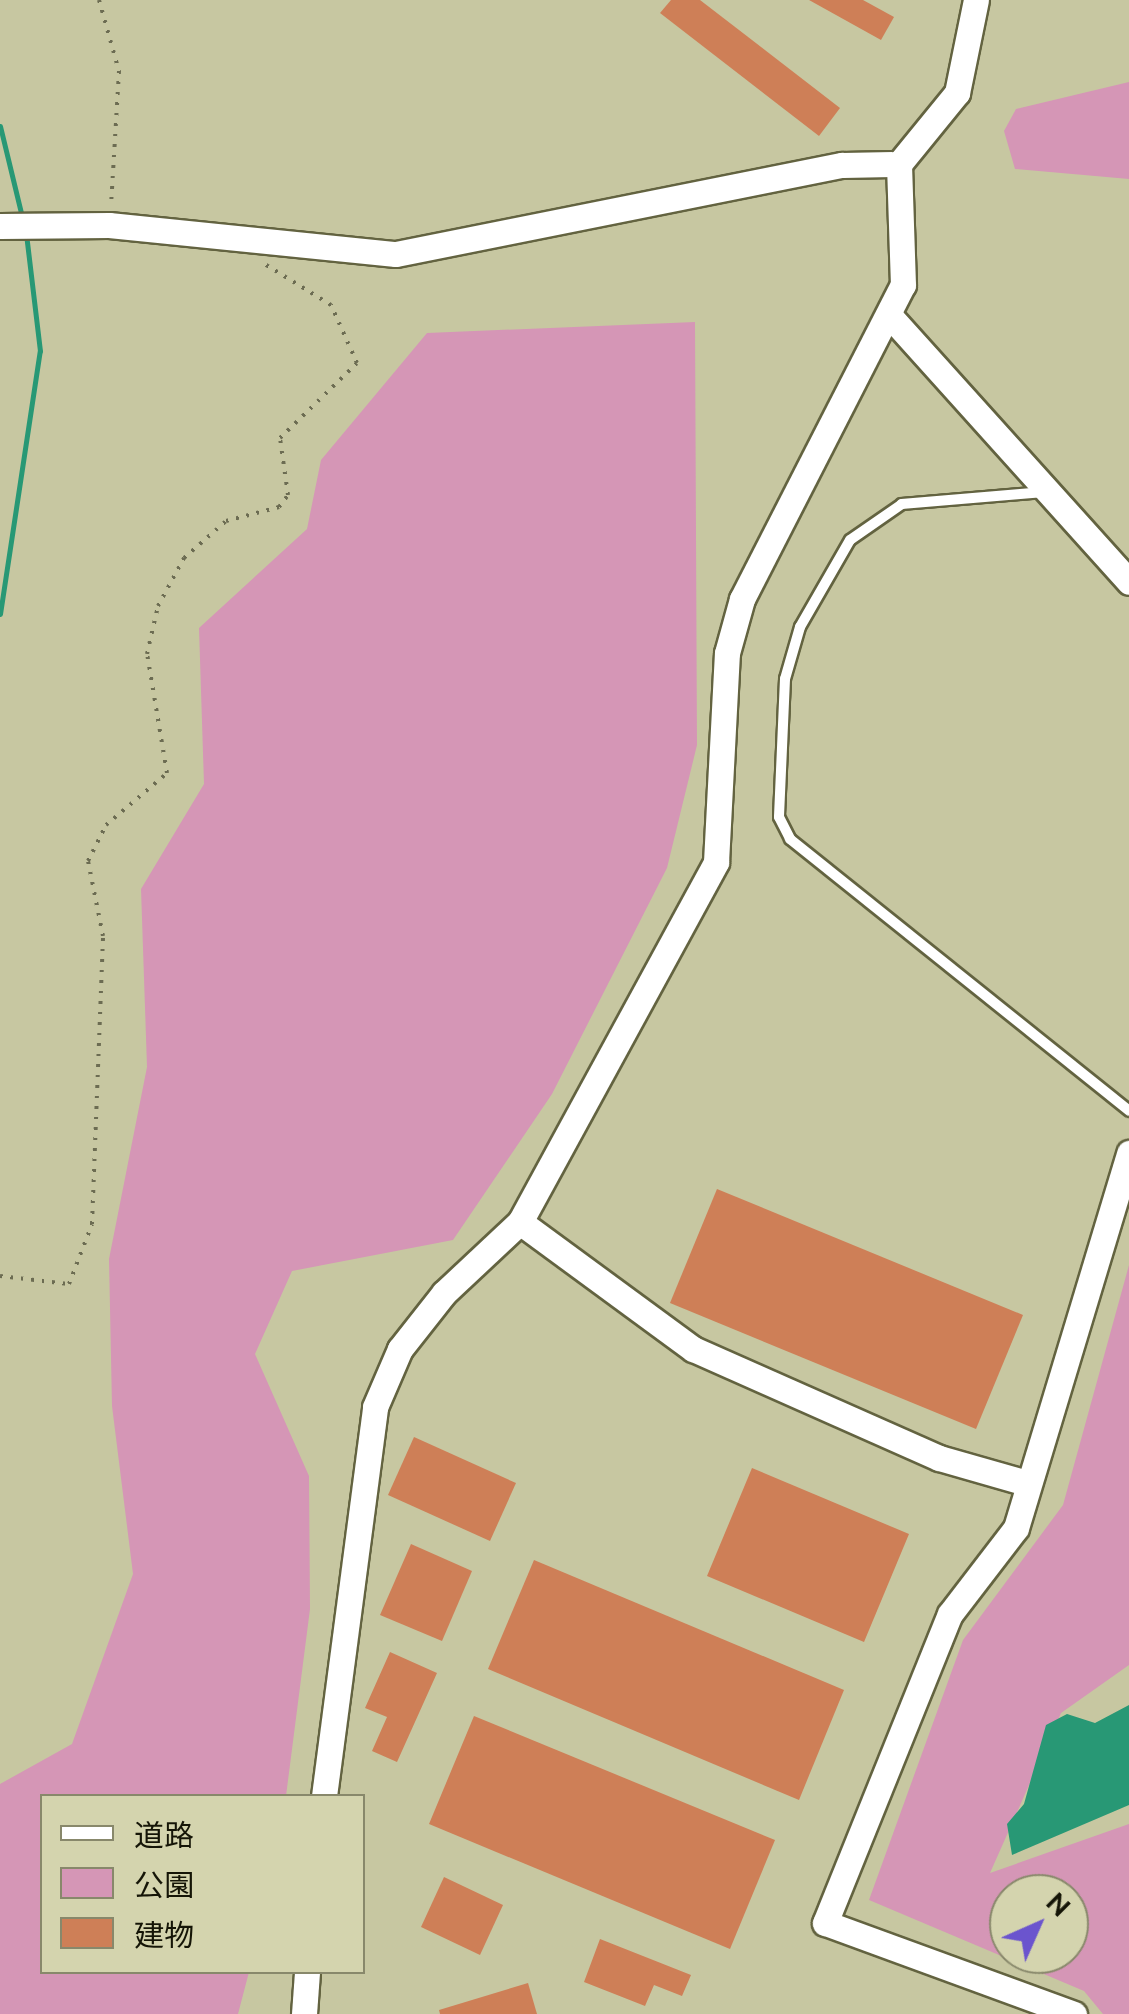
<!DOCTYPE html>
<meta charset="utf-8">
<style>
body{margin:0}
#map{position:relative;width:1129px;height:2014px;overflow:hidden;background:#c7c7a1;font-family:Ubuntu,"Noto Sans JP",sans-serif}
div>[style]{position:absolute}
.green>*{inset:0;background:#d596b6}
.water>*{inset:0;background:#289875}
.stream>*{height:5px;margin:-2.5px;padding:0 2.5px;transform-origin:2.5px;border-radius:2.5px;background:#289875}
.building>*{inset:0;background:#ce7f57}
.path>*{height:4px;margin-top:-2px;transform-origin:0;background:repeating-linear-gradient(90deg,#6c6c52 0 2.5px,transparent 0 10.5px)}
.roads{filter:drop-shadow(2px 0 #636340) drop-shadow(-2px 0 #636340) drop-shadow(0 2px #636340) drop-shadow(0 -2px #636340)}
.service>*{height:10px;margin:-5px;padding:0 5px;transform-origin:5px;border-radius:5px;background:#fff}
.tertiary>*{height:25px;margin:-12.5px;padding:0 12.5px;transform-origin:12.5px;border-radius:12.5px;background:#fff}
span{translate:-50% -50%;white-space:nowrap;text-align:center;line-height:1.15;-webkit-text-stroke:10px #d4d4ae;paint-order:stroke}
.legend{position:absolute;left:40px;top:1794px;width:325px;height:180px;box-sizing:border-box;background:#d4d4ae;border:2px solid #88886b;margin:0;padding:12px 18px;list-style:none;font-size:30px;color:#151507}
.legend li{display:flex;align-items:center;gap:20px;height:50px}
.legend b{width:50px;border:2px solid #88886b}
.north{position:absolute;left:989px;top:1874px;width:100px;height:100px;box-sizing:border-box;background:#d4d4ae;border:2px solid #88886b;border-radius:50%;rotate:45deg;font-size:28px;font-weight:700;line-height:40px;text-align:center;color:#151507}
.north::after{content:'';display:block;margin:auto;width:35px;height:45px;background:#6b54ce;clip-path:polygon(50% 0,100% 100%,50% 72%,0 100%)}
</style>
<div id="map">
<div class="green">
<div style="clip-path:polygon(1129px 82px,1129px 179px,1015px 169px,1004px 131px,1016px 109px)"></div>
<div style="clip-path:polygon(695px 322px,697px 745px,667px 868px,552px 1094px,453px 1240px,292px 1271px,255px 1354px,309px 1476px,310px 1609px,286px 1796px,42px 1796px,42px 1972px,249px 1972px,238px 2014px,0 2014px,0 1784px,72px 1744px,133px 1574px,112px 1406px,109px 1259px,147px 1067px,141px 889px,204px 784px,199px 628px,307px 529px,321px 460px,427px 333px)"></div>
<div style="clip-path:polygon(evenodd,1129px 1265px,1129px 1665px,1061px 1713px,990px 1873px,1129px 1824px,1129px 2014px,1103px 2014px,1084px 1991px,869px 1900px,963px 1640px,1063px 1505px,1129px 1265px,1009px 1894px,1069px 1894px,1069px 1954px,1009px 1954px,1009px 1894px)"></div>
</div>
<div class="water">
<div style="clip-path:polygon(1129px 1705px,1129px 1805px,1012px 1855px,1007px 1824px,1024px 1804px,1046px 1725px,1067px 1714px,1095px 1723px)"></div>
</div>
<div class="stream">
<div style="left:0;top:126px;width:94px;rotate:76.4deg"></div>
<div style="left:0;top:614px;width:266px;rotate:-81.4deg"></div>
<div style="left:40px;top:351px;width:119px;rotate:-96.8deg"></div>
</div>
<div class="building">
<div style="clip-path:polygon(671px 0,700px 0,840px 108px,819px 136px,660px 13px)"></div>
<div style="clip-path:polygon(809px 0,863px 0,894px 17px,881px 40px)"></div>
<div style="clip-path:polygon(717px 1189px,1023px 1315px,976px 1429px,670px 1303px)"></div>
<div style="clip-path:polygon(414px 1437px,516px 1483px,490px 1541px,388px 1495px)"></div>
<div style="clip-path:polygon(752px 1468px,909px 1534px,864px 1642px,707px 1576px)"></div>
<div style="clip-path:polygon(411px 1544px,472px 1571px,442px 1641px,380px 1615px)"></div>
<div style="clip-path:polygon(534px 1560px,844px 1690px,799px 1800px,488px 1669px)"></div>
<div style="clip-path:polygon(390px 1652px,437px 1673px,397px 1762px,372px 1751px,387px 1717px,365px 1708px)"></div>
<div style="clip-path:polygon(474px 1716px,775px 1840px,730px 1949px,429px 1824px)"></div>
<div style="clip-path:polygon(444px 1877px,503px 1905px,480px 1955px,421px 1927px)"></div>
<div style="clip-path:polygon(600px 1939px,691px 1975px,682px 1996px,654px 1985px,645px 2006px,584px 1982px)"></div>
<div style="clip-path:polygon(528px 1983px,537px 2014px,440px 2014px,439px 2010px)"></div>
</div>
<div class="path">
<div style="left:99px;top:0;width:74px;rotate:74.3deg"></div>
<div style="left:119px;top:71px;width:135px;rotate:93.4deg"></div>
<div style="left:0;top:1276px;width:69px;rotate:6.6deg"></div>
<div style="left:69px;top:1284px;width:64px;rotate:-69deg"></div>
<div style="left:92px;top:1224px;width:288px;rotate:-87.8deg"></div>
<div style="left:103px;top:936px;width:76px;rotate:-101.3deg"></div>
<div style="left:88px;top:861px;width:40px;rotate:-63.4deg"></div>
<div style="left:106px;top:825px;width:80px;rotate:-40.4deg"></div>
<div style="left:167px;top:773px;width:121px;rotate:-99.5deg"></div>
<div style="left:147px;top:654px;width:49px;rotate:-77.1deg"></div>
<div style="left:158px;top:606px;width:55px;rotate:-61.6deg"></div>
<div style="left:184px;top:558px;width:56px;rotate:-41.4deg"></div>
<div style="left:226px;top:521px;width:55px;rotate:-14.8deg"></div>
<div style="left:279px;top:507px;width:15px;rotate:-53deg"></div>
<div style="left:288px;top:495px;width:58px;rotate:-98deg"></div>
<div style="left:280px;top:438px;width:107px;rotate:-44.2deg"></div>
<div style="left:357px;top:363px;width:64px;rotate:-114.1deg"></div>
<div style="left:331px;top:305px;width:80px;rotate:-148.3deg"></div>
</div>
<div class="roads">
<div class="service">
<div style="left:1044px;top:492px;width:143px;rotate:175.2deg"></div>
<div style="left:902px;top:504px;width:63px;rotate:145.3deg"></div>
<div style="left:850px;top:540px;width:100px;rotate:119.9deg"></div>
<div style="left:800px;top:627px;width:54px;rotate:106.1deg"></div>
<div style="left:785px;top:679px;width:138px;rotate:92.5deg"></div>
<div style="left:779px;top:817px;width:25px;rotate:63deg"></div>
<div style="left:790px;top:839px;width:435px;rotate:38.7deg"></div>
</div>
<div class="tertiary">
<div style="left:0;top:226px;width:109px;rotate:-0.5deg"></div>
<div style="left:109px;top:225px;width:288px;rotate:5.8deg"></div>
<div style="left:396px;top:254px;width:455px;rotate:-11.3deg"></div>
<div style="left:842px;top:165px;width:57px;rotate:-1deg"></div>
<div style="left:889px;top:315px;width:359px;rotate:48deg"></div>
<div style="left:520px;top:1222px;width:215px;rotate:36.3deg"></div>
<div style="left:693px;top:1349px;width:269px;rotate:23.9deg"></div>
<div style="left:939px;top:1458px;width:91px;rotate:15.9deg"></div>
<div style="left:324px;top:1796px;width:392px;rotate:-82.5deg"></div>
<div style="left:375px;top:1407px;width:63px;rotate:-66.7deg"></div>
<div style="left:400px;top:1349px;width:71px;rotate:-51.8deg"></div>
<div style="left:444px;top:1293px;width:104px;rotate:-43.1deg"></div>
<div style="left:520px;top:1222px;width:410px;rotate:-61.4deg"></div>
<div style="left:716px;top:862px;width:209px;rotate:-87deg"></div>
<div style="left:727px;top:653px;width:56px;rotate:-74.5deg"></div>
<div style="left:742px;top:599px;width:353px;rotate:-62.9deg"></div>
<div style="left:903px;top:285px;width:121px;rotate:-91.9deg"></div>
<div style="left:899px;top:164px;width:92px;rotate:-50.8deg"></div>
<div style="left:957px;top:93px;width:95px;rotate:-78.5deg"></div>
<div style="left:304px;top:2014px;width:42px;rotate:-85.9deg"></div>
<div style="left:1074px;top:2014px;width:265px;rotate:-159.9deg"></div>
<div style="left:825px;top:1923px;width:333px;rotate:-68deg"></div>
<div style="left:950px;top:1614px;width:108px;rotate:-52.5deg"></div>
<div style="left:1016px;top:1528px;width:392px;rotate:-73.2deg"></div>
</div>
</div>
<ul class="legend">
<li><b style="height:12px;background:#fff"></b>道路</li>
<li><b style="height:28px;background:#d596b6"></b>公園</li>
<li><b style="height:28px;background:#ce7f57"></b>建物</li>
</ul>
<div class="north">N</div>
</div>
